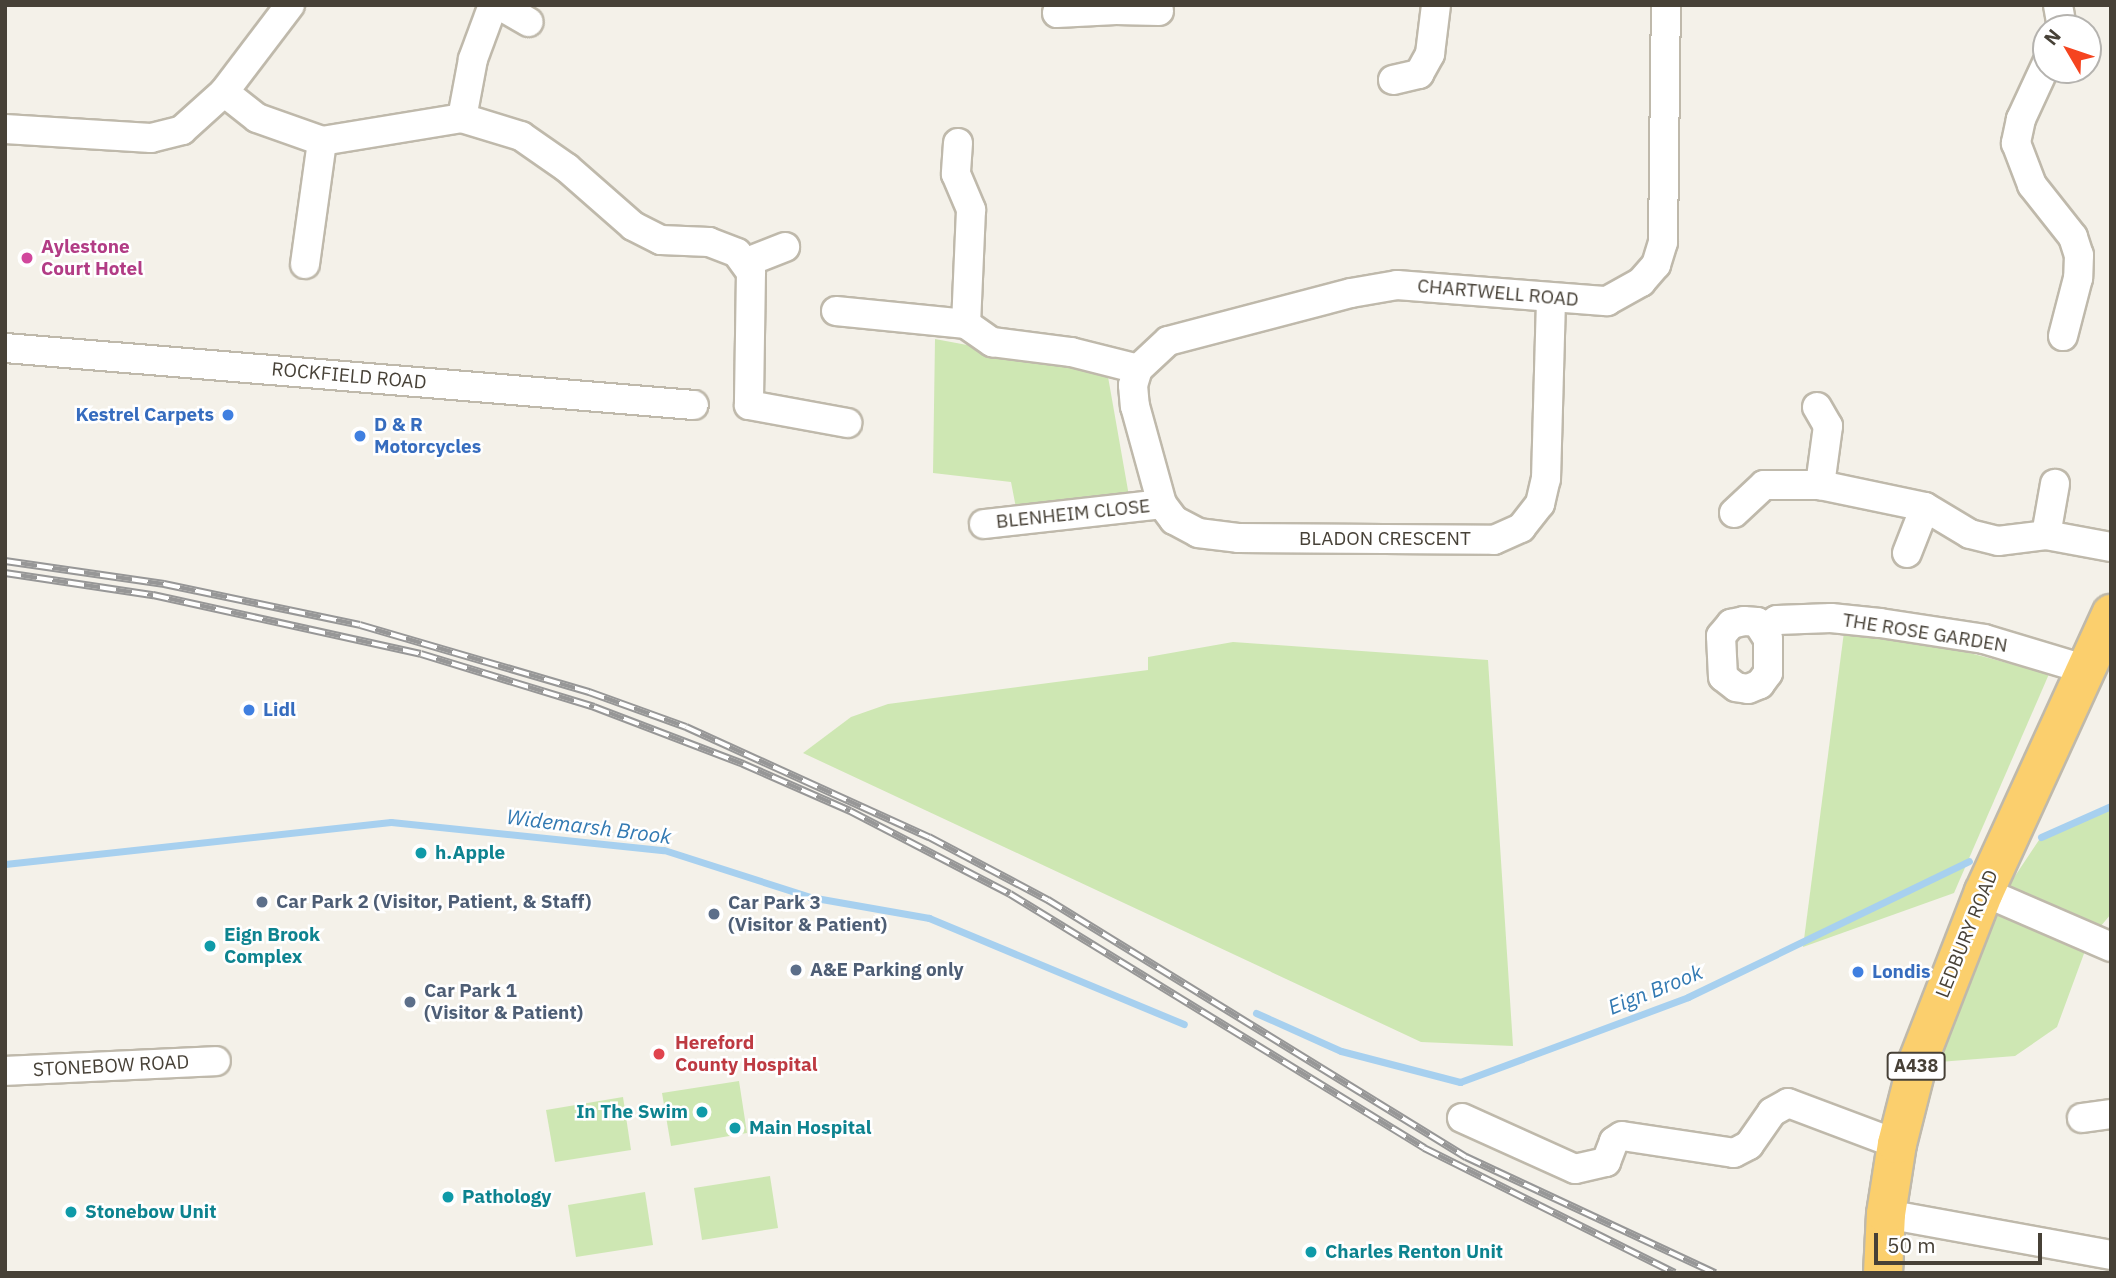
<!DOCTYPE html>
<style>
body{margin:0}
#map{position:relative;width:2116px;height:1278px;overflow:hidden;background:#f4f1e9;font-family:"IBM Plex Sans",sans-serif}
div>[style]{position:absolute}
.green>*{inset:0;background:#cee7b3}
.stream>*{height:7px;margin:-3.5px;padding:0 3.5px;transform-origin:3.5px;border-radius:3.5px;background:#a7d0ef}
.roads{filter:drop-shadow(2px 0 #bfb9ab) drop-shadow(-2px 0 #bfb9ab) drop-shadow(0 2px #bfb9ab) drop-shadow(0 -2px #bfb9ab)}
.minor>*{height:28px;margin:-14px;padding:0 14px;transform-origin:14px;border-radius:14px;background:#fff}
.highway>*{height:38px;margin:-19px;padding:0 19px;transform-origin:19px;border-radius:19px;background:#fbcf6d}
.rail>*{height:8px;margin-top:-4px;transform-origin:0;background:repeating-linear-gradient(90deg,#fff 0 16px,#979797 0 32px);box-sizing:border-box;border-block:2px solid #979797}
.dots>*{width:19px;height:19px;translate:-50% -50%;box-sizing:border-box;border:4px solid #fff;border-radius:50%}
span{translate:-50% -50%;white-space:nowrap;text-align:center;line-height:1.15;-webkit-text-stroke:5px #fff;paint-order:stroke}
.shield-label span{padding:2px 5px;background:#fff;border:2px solid;border-radius:5px;-webkit-text-stroke-width:0}
.shield-label{font-size:18px;color:#474137;font-weight:700}
.hotel-label{font-size:19px;color:#b23c85;font-weight:700}
.left{translate:0 -50%;text-align:left}
.street-label{font-size:19px;color:#474137}
.shop-label{font-size:19px;color:#366cbe;font-weight:700}
.right{translate:-100% -50%;text-align:right}
.culture-label{font-size:19px;color:#0d838f;font-weight:700}
.service-label{font-size:19px;color:#4e5e75;font-weight:700}
.health-label{font-size:19px;color:#be3a42;font-weight:700}
.water-label{font-size:21px;color:#3279b2;font-style:italic}
.frame{position:absolute;inset:0;border:7px solid #474137;pointer-events:none}
.north{position:absolute;left:2032px;top:14px;width:70px;height:70px;box-sizing:border-box;background:#fff;border:2px solid #b5b3af;border-radius:50%;rotate:309deg;font-size:19px;font-weight:700;line-height:28px;text-align:center;color:#474137}
.north::after{content:'';display:block;margin:auto;width:24px;height:32px;background:#f5441f;clip-path:polygon(50% 0,100% 100%,50% 72%,0 100%)}
.scale{position:absolute;left:1874px;top:1233px;width:168px;height:32px;box-sizing:border-box;border:4px solid #474137;border-top:0;padding-left:9px;font-size:21px;line-height:24px;white-space:nowrap;color:#474137;-webkit-text-stroke:5px #fff;paint-order:stroke}
</style>
<div id="map">
<div class="green">
<div style="clip-path:polygon(935px 339px,1107px 371px,1129px 496px,1017px 513px,1011px 482px,933px 473px)"></div>
<div style="clip-path:polygon(1844px 632px,1966px 652px,2049px 674px,1954px 893px,1803px 947px)"></div>
<div style="clip-path:polygon(1233px 642px,1488px 660px,1513px 1046px,1421px 1042px,803px 753px,851px 717px,888px 704px,1148px 670px,1148px 657px)"></div>
<div style="clip-path:polygon(2111px 806px,2111px 914px,2089px 940px,2057px 1027px,2015px 1056px,1939px 1062px,1948px 1032px,2011px 882px,2041px 837px)"></div>
<div style="clip-path:polygon(739px 1081px,747px 1133px,671px 1146px,662px 1093px)"></div>
<div style="clip-path:polygon(623px 1097px,631px 1150px,555px 1162px,546px 1110px)"></div>
<div style="clip-path:polygon(770px 1176px,778px 1228px,702px 1240px,694px 1188px)"></div>
<div style="clip-path:polygon(645px 1192px,653px 1245px,576px 1257px,568px 1205px)"></div>
</div>
<div class="stream">
<div style="left:2041px;top:837px;width:77px;rotate:-23.9deg"></div>
<div style="left:5px;top:864px;width:388px;rotate:-6.2deg"></div>
<div style="left:391px;top:822px;width:274px;rotate:5.9deg"></div>
<div style="left:664px;top:850px;width:153px;rotate:17.8deg"></div>
<div style="left:810px;top:897px;width:121px;rotate:10deg"></div>
<div style="left:929px;top:918px;width:276px;rotate:22.6deg"></div>
<div style="left:1256px;top:1013px;width:93px;rotate:24.1deg"></div>
<div style="left:1341px;top:1051px;width:123px;rotate:14.6deg"></div>
<div style="left:1460px;top:1082px;width:243px;rotate:-20.4deg"></div>
<div style="left:1688px;top:997px;width:312px;rotate:-25.8deg"></div>
</div>
<div class="roads">
<div class="minor">
<div style="left:499px;top:5px;width:34px;rotate:30deg"></div>
<div style="left:2058px;top:5px;width:23px;rotate:80deg"></div>
<div style="left:1116px;top:10px;width:43px;rotate:1.3deg"></div>
<div style="left:1057px;top:13px;width:59px;rotate:-2.9deg"></div>
<div style="left:1116px;top:10px;width:5px;rotate:-90deg"></div>
<div style="left:2046px;top:65px;width:60px;rotate:114.8deg"></div>
<div style="left:2021px;top:119px;width:25px;rotate:102deg"></div>
<div style="left:2016px;top:143px;width:45px;rotate:69.1deg"></div>
<div style="left:2032px;top:185px;width:66px;rotate:51.7deg"></div>
<div style="left:2073px;top:237px;width:19px;rotate:72deg"></div>
<div style="left:2079px;top:255px;width:23px;rotate:92deg"></div>
<div style="left:2078px;top:278px;width:60px;rotate:104.5deg"></div>
<div style="left:1393px;top:80px;width:27px;rotate:-13deg"></div>
<div style="left:1419px;top:74px;width:23px;rotate:-61deg"></div>
<div style="left:1430px;top:54px;width:49px;rotate:-83deg"></div>
<div style="left:224px;top:92px;width:42px;rotate:38.2deg"></div>
<div style="left:257px;top:118px;width:69px;rotate:19.5deg"></div>
<div style="left:322px;top:141px;width:142px;rotate:-9.3deg"></div>
<div style="left:462px;top:118px;width:62px;rotate:17deg"></div>
<div style="left:521px;top:136px;width:56px;rotate:34.8deg"></div>
<div style="left:567px;top:168px;width:88px;rotate:41.3deg"></div>
<div style="left:633px;top:226px;width:31px;rotate:27deg"></div>
<div style="left:661px;top:240px;width:48px;rotate:2.4deg"></div>
<div style="left:709px;top:242px;width:30px;rotate:21deg"></div>
<div style="left:737px;top:253px;width:24px;rotate:54deg"></div>
<div style="left:751px;top:272px;width:133px;rotate:90.9deg"></div>
<div style="left:749px;top:405px;width:100px;rotate:10.4deg"></div>
<div style="left:462px;top:118px;width:60px;rotate:-79.4deg"></div>
<div style="left:473px;top:59px;width:58px;rotate:-69.7deg"></div>
<div style="left:5px;top:129px;width:146px;rotate:3.5deg"></div>
<div style="left:151px;top:138px;width:32px;rotate:-14deg"></div>
<div style="left:182px;top:130px;width:57px;rotate:-42.1deg"></div>
<div style="left:224px;top:92px;width:109px;rotate:-52.8deg"></div>
<div style="left:958px;top:143px;width:31px;rotate:94deg"></div>
<div style="left:956px;top:174px;width:39px;rotate:67deg"></div>
<div style="left:971px;top:210px;width:114px;rotate:92.5deg"></div>
<div style="left:747px;top:262px;width:41px;rotate:-21.5deg"></div>
<div style="left:305px;top:264px;width:124px;rotate:-82.1deg"></div>
<div style="left:836px;top:311px;width:131px;rotate:5.7deg"></div>
<div style="left:966px;top:324px;width:32px;rotate:35deg"></div>
<div style="left:992px;top:342px;width:80px;rotate:7.2deg"></div>
<div style="left:1071px;top:352px;width:69px;rotate:14.2deg"></div>
<div style="left:1138px;top:369px;width:41px;rotate:-43deg"></div>
<div style="left:1168px;top:341px;width:189px;rotate:-14.7deg"></div>
<div style="left:1351px;top:293px;width:47px;rotate:-9.9deg"></div>
<div style="left:1397px;top:285px;width:211px;rotate:4.4deg"></div>
<div style="left:1607px;top:301px;width:39px;rotate:-29deg"></div>
<div style="left:1641px;top:282px;width:23px;rotate:-49deg"></div>
<div style="left:1656px;top:265px;width:24px;rotate:-73deg"></div>
<div style="left:1663px;top:242px;width:237px;rotate:-89.3deg"></div>
<div style="left:5px;top:348px;width:691px;rotate:4.73deg"></div>
<div style="left:1138px;top:369px;width:17px;rotate:107deg"></div>
<div style="left:1133px;top:385px;width:21px;rotate:85deg"></div>
<div style="left:1135px;top:406px;width:102px;rotate:74.6deg"></div>
<div style="left:1162px;top:504px;width:20px;rotate:53deg"></div>
<div style="left:1174px;top:520px;width:27px;rotate:28deg"></div>
<div style="left:1198px;top:533px;width:40px;rotate:7.1deg"></div>
<div style="left:1238px;top:538px;width:256px;rotate:0.4deg"></div>
<div style="left:1494px;top:540px;width:30px;rotate:-24deg"></div>
<div style="left:1521px;top:528px;width:31px;rotate:-52deg"></div>
<div style="left:1540px;top:504px;width:26px;rotate:-77deg"></div>
<div style="left:1546px;top:479px;width:180px;rotate:-88.4deg"></div>
<div style="left:1817px;top:407px;width:22px;rotate:60deg"></div>
<div style="left:1828px;top:426px;width:60px;rotate:97.7deg"></div>
<div style="left:1734px;top:513px;width:41px;rotate:-43deg"></div>
<div style="left:1764px;top:485px;width:56px"></div>
<div style="left:1820px;top:485px;width:107px;rotate:11.8deg"></div>
<div style="left:1925px;top:507px;width:52px;rotate:31deg"></div>
<div style="left:1970px;top:534px;width:29px;rotate:14deg"></div>
<div style="left:1998px;top:541px;width:48px;rotate:-7.1deg"></div>
<div style="left:2046px;top:535px;width:66px;rotate:10.5deg"></div>
<div style="left:984px;top:524px;width:179px;rotate:-6.4deg"></div>
<div style="left:2046px;top:535px;width:52px;rotate:-80deg"></div>
<div style="left:1907px;top:553px;width:49px;rotate:-68.6deg"></div>
<div style="left:1744px;top:621px;width:13px;rotate:4deg"></div>
<div style="left:1757px;top:622px;width:20px;rotate:57deg"></div>
<div style="left:1768px;top:639px;width:34px;rotate:90deg"></div>
<div style="left:1768px;top:673px;width:14px;rotate:126deg"></div>
<div style="left:1760px;top:684px;width:13px;rotate:157deg"></div>
<div style="left:1748px;top:689px;width:12px;rotate:-171deg"></div>
<div style="left:1736px;top:687px;width:16px;rotate:-142deg"></div>
<div style="left:1723px;top:677px;width:41px;rotate:-92.8deg"></div>
<div style="left:1721px;top:636px;width:16px;rotate:-50deg"></div>
<div style="left:1731px;top:624px;width:13px;rotate:-13deg"></div>
<div style="left:1765px;top:628px;width:14px;rotate:-34deg"></div>
<div style="left:1777px;top:620px;width:54px;rotate:-2.1deg"></div>
<div style="left:1831px;top:618px;width:49px;rotate:5.8deg"></div>
<div style="left:1880px;top:623px;width:105px;rotate:8.7deg"></div>
<div style="left:1984px;top:639px;width:104px;rotate:16.7deg"></div>
<div style="left:1984px;top:892px;width:138px;rotate:23.4deg"></div>
<div style="left:5px;top:1071px;width:211px;rotate:-2.7deg"></div>
<div style="left:1462px;top:1118px;width:124px;rotate:24.3deg"></div>
<div style="left:1575px;top:1169px;width:32px;rotate:-13deg"></div>
<div style="left:1606px;top:1162px;width:22px;rotate:-69deg"></div>
<div style="left:1614px;top:1141px;width:9px;rotate:-32deg"></div>
<div style="left:1622px;top:1136px;width:113px;rotate:8.6deg"></div>
<div style="left:1734px;top:1153px;width:17px;rotate:-28deg"></div>
<div style="left:1749px;top:1145px;width:40px;rotate:-55.1deg"></div>
<div style="left:1772px;top:1112px;width:18px;rotate:-29deg"></div>
<div style="left:1788px;top:1103px;width:116px;rotate:20.6deg"></div>
<div style="left:2082px;top:1118px;width:29px;rotate:-8deg"></div>
<div style="left:1886px;top:1214px;width:229px;rotate:10.3deg"></div>
</div>
<div class="highway">
<div style="left:1883px;top:1273px;width:59px;rotate:-87.1deg"></div>
<div style="left:1886px;top:1214px;width:71px;rotate:-81.1deg"></div>
<div style="left:1897px;top:1144px;width:86px;rotate:-75.8deg"></div>
<div style="left:1918px;top:1061px;width:181px;rotate:-68.7deg"></div>
<div style="left:1984px;top:892px;width:306px;rotate:-65.4deg"></div>
</div>
</div>
<div class="rail">
<div style="left:5px;top:561px;width:161px;rotate:8.2deg"></div>
<div style="left:164px;top:584px;width:200px;rotate:11.8deg"></div>
<div style="left:360px;top:625px;width:239px;rotate:16.3deg"></div>
<div style="left:589px;top:692px;width:103px;rotate:19.8deg"></div>
<div style="left:686px;top:727px;width:267px;rotate:24.4deg"></div>
<div style="left:929px;top:837px;width:135px;rotate:27.9deg"></div>
<div style="left:1048px;top:900px;width:491px;rotate:31.6deg"></div>
<div style="left:1466px;top:1157px;width:275px;rotate:25deg"></div>
<div style="left:5px;top:573px;width:150px;rotate:8.5deg"></div>
<div style="left:153px;top:595px;width:274px;rotate:12.4deg"></div>
<div style="left:421px;top:654px;width:181px;rotate:17deg"></div>
<div style="left:594px;top:707px;width:160px;rotate:20.9deg"></div>
<div style="left:743px;top:764px;width:117px;rotate:23.7deg"></div>
<div style="left:850px;top:811px;width:180px;rotate:27.4deg"></div>
<div style="left:1010px;top:894px;width:486px;rotate:31.5deg"></div>
<div style="left:1424px;top:1148px;width:280px;rotate:26.5deg"></div>
</div>
<div class="dots">
<div style="left:27px;top:258px;background:#d1479c"></div>
<div style="left:228px;top:415px;background:#3f7fe0"></div>
<div style="left:360px;top:436px;background:#3f7fe0"></div>
<div style="left:249px;top:710px;background:#3f7fe0"></div>
<div style="left:421px;top:853px;background:#0f9aa8"></div>
<div style="left:262px;top:902px;background:#5c6f8a"></div>
<div style="left:714px;top:914px;background:#5c6f8a"></div>
<div style="left:210px;top:946px;background:#0f9aa8"></div>
<div style="left:796px;top:970px;background:#5c6f8a"></div>
<div style="left:1858px;top:972px;background:#3f7fe0"></div>
<div style="left:410px;top:1002px;background:#5c6f8a"></div>
<div style="left:659px;top:1054px;background:#e0444e"></div>
<div style="left:702px;top:1112px;background:#0f9aa8"></div>
<div style="left:735px;top:1128px;background:#0f9aa8"></div>
<div style="left:448px;top:1197px;background:#0f9aa8"></div>
<div style="left:71px;top:1212px;background:#0f9aa8"></div>
<div style="left:1311px;top:1252px;background:#0f9aa8"></div>
</div>
<div class="shield-label">
<span style="left:1916px;top:1066px">A438</span>
</div>
<div class="hotel-label">
<span class="left" style="left:41px;top:258px">Aylestone<br>Court Hotel</span>
</div>
<div class="street-label">
<span style="left:1498px;top:293px;rotate:5deg">CHARTWELL ROAD</span>
<span style="left:349px;top:376px;rotate:5deg">ROCKFIELD ROAD</span>
<span style="left:1073px;top:514px;rotate:-6deg">BLENHEIM CLOSE</span>
<span style="left:1385px;top:539px">BLADON CRESCENT</span>
<span style="left:1925px;top:633px;rotate:9deg">THE ROSE GARDEN</span>
<span style="left:1967px;top:934px;rotate:-68deg">LEDBURY ROAD</span>
<span style="left:111px;top:1066px;rotate:-3deg">STONEBOW ROAD</span>
</div>
<div class="shop-label">
<span class="right" style="left:214px;top:415px">Kestrel Carpets</span>
<span class="left" style="left:374px;top:436px">D &amp; R<br>Motorcycles</span>
<span class="left" style="left:263px;top:710px">Lidl</span>
<span class="left" style="left:1872px;top:972px">Londis</span>
</div>
<div class="culture-label">
<span class="left" style="left:435px;top:853px">h.Apple</span>
<span class="left" style="left:224px;top:946px">Eign Brook<br>Complex</span>
<span class="right" style="left:688px;top:1112px">In The Swim</span>
<span class="left" style="left:749px;top:1128px">Main Hospital</span>
<span class="left" style="left:462px;top:1197px">Pathology</span>
<span class="left" style="left:85px;top:1212px">Stonebow Unit</span>
<span class="left" style="left:1325px;top:1252px">Charles Renton Unit</span>
</div>
<div class="service-label">
<span class="left" style="left:276px;top:902px">Car Park 2 (Visitor, Patient, &amp; Staff)</span>
<span class="left" style="left:728px;top:914px">Car Park 3<br>(Visitor &amp; Patient)</span>
<span class="left" style="left:810px;top:970px">A&amp;E Parking only</span>
<span class="left" style="left:424px;top:1002px">Car Park 1<br>(Visitor &amp; Patient)</span>
</div>
<div class="health-label">
<span class="left" style="left:675px;top:1054px">Hereford<br>County Hospital</span>
</div>
<div class="water-label">
<span style="left:589px;top:826px;rotate:7deg">Widemarsh Brook</span>
<span style="left:1655px;top:989px;rotate:-22deg">Eign Brook</span>
</div>
<div class="frame"></div>
<div class="north">N</div>
<div class="scale">50 m</div>
</div>
